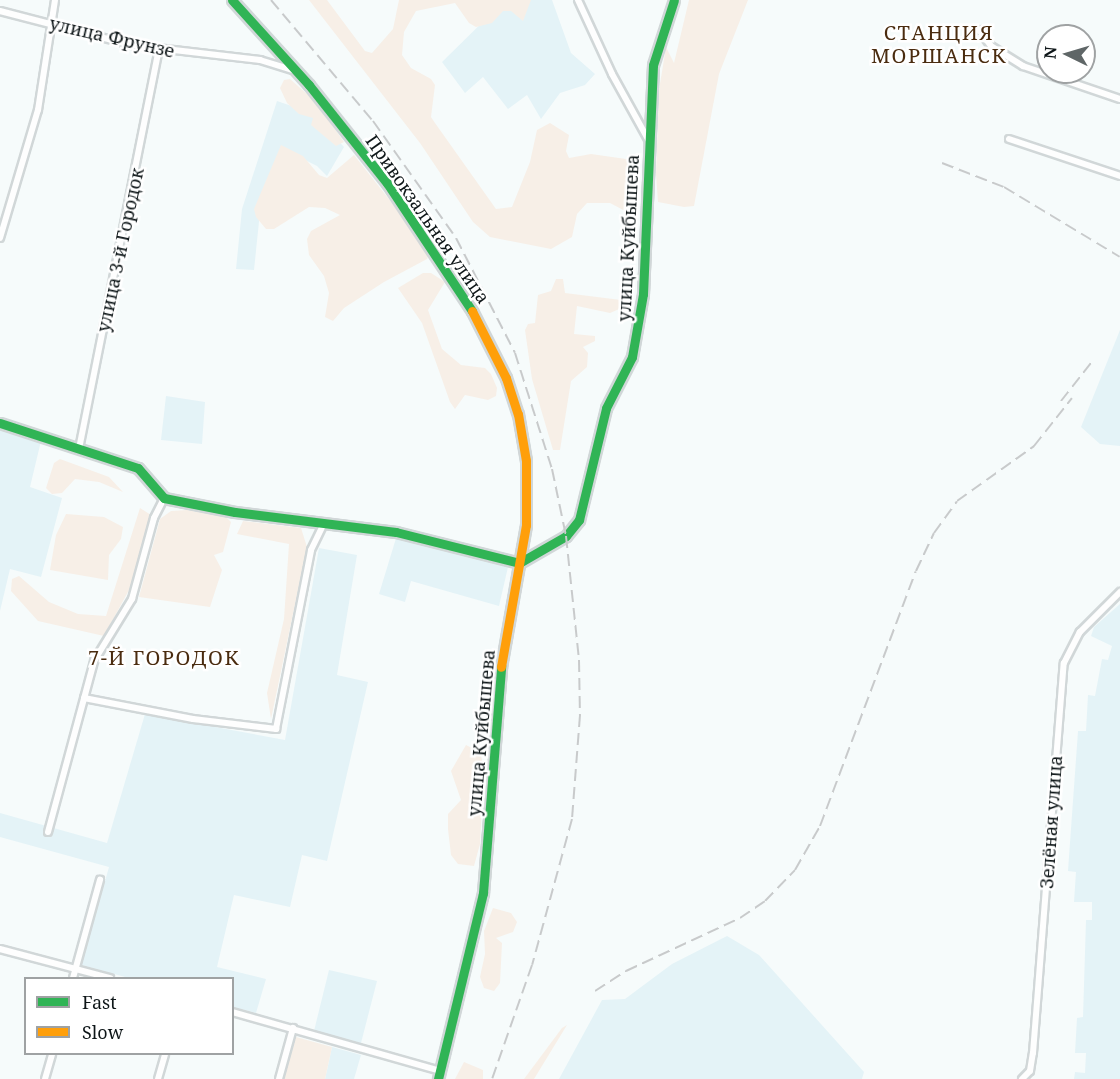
<!DOCTYPE html>
<meta charset="utf-8">
<style>
body{margin:0}
#map{position:relative;width:1120px;height:1079px;overflow:hidden;background:#f6fbfb;font-family:"Noto Serif",serif}
div>[style]{position:absolute}
.built>*{inset:0;background:#e4f3f7}
.green>*{inset:0;background:#f7efe7}
.roads{filter:drop-shadow(2px 0 #d1d7d8) drop-shadow(-2px 0 #d1d7d8) drop-shadow(0 2px #d1d7d8) drop-shadow(0 -2px #d1d7d8)}
.street>*{height:6px;margin:-3px;padding:0 3px;transform-origin:3px;border-radius:3px;background:#fefefe}
.fast>*{height:9px;margin:-4.5px;padding:0 4.5px;transform-origin:4.5px;border-radius:4.5px;background:#30b455}
.slow>*{height:9px;margin:-4.5px;padding:0 4.5px;transform-origin:4.5px;border-radius:4.5px;background:#ff9f0a}
.rail>*{height:2px;margin-top:-1px;transform-origin:0;background:repeating-linear-gradient(90deg,#c8cacb 0 12px,transparent 0 18px)}
span{translate:-50% -50%;white-space:nowrap;text-align:center;line-height:1.15;-webkit-text-stroke:5px #fff;paint-order:stroke}
.street-label{font-size:18px;color:#0e1618}
.neighbourhood-label{font-size:20px;color:#4a2c10;letter-spacing:1.5px}
.legend{position:absolute;left:24px;top:977px;width:210px;height:78px;box-sizing:border-box;background:#fff;border:2px solid #9fa2a3;margin:0;padding:8px 10px;list-style:none;font-size:18px;color:#0e1618}
.legend li{display:flex;align-items:center;gap:12px;height:30px}
.legend b{width:30px;border:2px solid #9fa2a3}
.north{position:absolute;left:1036px;top:24px;width:60px;height:60px;box-sizing:border-box;background:#fff;border:2px solid #9fa2a3;border-radius:50%;rotate:275deg;font-size:16px;font-weight:700;line-height:24px;text-align:center;color:#0e1618}
.north::after{content:'';display:block;margin:auto;width:21px;height:27px;background:#5f6667;clip-path:polygon(50% 0,100% 100%,50% 72%,0 100%)}
</style>
<div id="map">
<div class="built">
<div style="clip-path:polygon(515px 0,552px 0,571px 53px,595px 74px,585px 85px,560px 93px,541px 119px,527px 95px,508px 109px,483px 77px,465px 93px,442px 62px,502px 3px)"></div>
<div style="clip-path:polygon(277px 101px,312px 113px,344px 147px,327px 176px,317px 166px,283px 149px,260px 212px,254px 270px,236px 269px,242px 209px)"></div>
<div style="clip-path:polygon(1120px 330px,1120px 446px,1100px 444px,1081px 427px)"></div>
<div style="clip-path:polygon(166px 396px,205px 402px,202px 444px,161px 440px)"></div>
<div style="clip-path:polygon(0 430px,41px 441px,30px 487px,62px 498px,41px 577px,10px 569px,0 611px)"></div>
<div style="clip-path:polygon(397px 535px,508px 567px,499px 606px,411px 581px,405px 602px,379px 594px)"></div>
<div style="clip-path:polygon(319px 548px,357px 555px,337px 675px,368px 682px,327px 861px,302px 855px,290px 907px,234px 895px,217px 967px,266px 979px,256px 1013px,233px 1007px,232px 978px,129px 978px,81px 965px,109px 867px,0 837px,0 813px,107px 843px,145px 714px,285px 740px)"></div>
<div style="clip-path:polygon(1120px 604px,1120px 1079px,1074px 1079px,1075px 1072px,1085px 1073px,1086px 1053px,1075px 1053px,1077px 1018px,1083px 1017px,1086px 920px,1092px 920px,1092px 902px,1074px 902px,1076px 872px,1068px 871px,1078px 731px,1086px 731px,1088px 695px,1095px 696px,1102px 659px,1108px 660px,1112px 646px,1091px 636px,1094px 627px)"></div>
<div style="clip-path:polygon(727px 936px,759px 955px,864px 1072px,862px 1079px,559px 1079px,602px 1000px,625px 999px,672px 964px)"></div>
<div style="clip-path:polygon(329px 970px,377px 981px,361px 1043px,314px 1031px)"></div>
<div style="clip-path:polygon(332px 1047px,361px 1055px,354px 1079px,325px 1079px)"></div>
</div>
<div class="green">
<div style="clip-path:polygon(309px 0,327px 0,365px 51px,372px 53px,393px 29px,399px 0,531px 0,523px 21px,511px 11px,503px 11px,492px 23px,476px 27px,469px 23px,455px 3px,416px 11px,404px 32px,402px 55px,411px 68px,431px 79px,435px 85px,431px 117px,435px 123px,496px 209px,512px 207px,530px 162px,537px 130px,550px 123px,569px 135px,566px 151px,569px 158px,591px 154px,633px 160px,636px 177px,634px 207px,629px 213px,610px 203px,587px 203px,577px 214px,572px 237px,551px 249px,490px 237px,473px 222px,420px 143px)"></div>
<div style="clip-path:polygon(689px 0,748px 0,719px 74px,694px 206px,684px 207px,658px 202px,656px 174px,659px 90px,666px 47px,674px 63px)"></div>
<div style="clip-path:polygon(290px 79px,315px 101px,344px 142px,336px 146px,311px 125px,313px 118px,299px 114px,287px 103px,280px 88px,284px 80px)"></div>
<div style="clip-path:polygon(281px 145px,303px 156px,319px 175px,327px 178px,354px 155px,430px 251px,427px 259px,384px 282px,344px 308px,333px 321px,325px 317px,329px 293px,324px 276px,309px 255px,307px 239px,311px 231px,340px 215px,325px 208px,309px 207px,274px 229px,266px 229px,256px 217px,254px 209px)"></div>
<div style="clip-path:polygon(423px 273px,431px 273px,445px 282px,428px 310px,442px 349px,461px 365px,485px 368px,491px 374px,497px 388px,496px 396px,488px 400px,465px 395px,455px 409px,450px 402px,422px 323px,398px 288px)"></div>
<div style="clip-path:polygon(556px 279px,563px 279px,565px 293px,621px 300px,624px 307px,610px 313px,577px 306px,574px 334px,595px 336px,595px 341px,583px 347px,588px 353px,587px 367px,571px 381px,560px 450px,553px 450px,532px 379px,525px 330px,528px 324px,535px 323px,538px 295px,551px 291px)"></div>
<div style="clip-path:polygon(60px 459px,109px 477px,123px 492px,99px 482px,75px 479px,62px 493px,52px 494px,46px 488px,54px 463px)"></div>
<div style="clip-path:polygon(140px 508px,151px 515px,135px 579px,104px 636px,38px 621px,11px 591px,12px 579px,19px 576px,49px 602px,78px 614px,106px 616px)"></div>
<div style="clip-path:polygon(187px 510px,226px 517px,231px 522px,223px 552px,214px 555px,222px 570px,210px 607px,139px 597px,160px 519px,171px 511px)"></div>
<div style="clip-path:polygon(66px 514px,104px 517px,123px 527px,121px 539px,109px 555px,108px 580px,50px 570px,56px 535px)"></div>
<div style="clip-path:polygon(243px 521px,301px 528px,307px 547px,271px 719px,267px 693px,284px 619px,289px 544px,237px 534px)"></div>
<div style="clip-path:polygon(466px 745px,480px 752px,484px 767px,480px 844px,474px 866px,458px 864px,451px 855px,448px 829px,448px 814px,461px 800px,451px 771px)"></div>
<div style="clip-path:polygon(493px 908px,511px 913px,517px 922px,513px 932px,496px 938px,502px 943px,500px 983px,494px 991px,484px 988px,480px 977px,485px 954px,484px 931px)"></div>
<div style="clip-path:polygon(567px 1025px,534px 1079px,524px 1079px,562px 1028px)"></div>
<div style="clip-path:polygon(296px 1037px,332px 1047px,325px 1079px,284px 1079px)"></div>
<div style="clip-path:polygon(464px 1062px,483px 1070px,483px 1079px,455px 1079px)"></div>
</div>
<div class="roads">
<div class="street">
<div style="left:578px;top:0;width:81px;rotate:65.3deg"></div>
<div style="left:612px;top:74px;width:77px;rotate:61.1deg"></div>
<div style="left:0;top:11px;width:135px;rotate:14.5deg"></div>
<div style="left:131px;top:45px;width:130px;rotate:6.6deg"></div>
<div style="left:260px;top:60px;width:37px;rotate:17deg"></div>
<div style="left:979px;top:30px;width:20px;rotate:53deg"></div>
<div style="left:991px;top:46px;width:38px;rotate:32deg"></div>
<div style="left:1023px;top:66px;width:102px;rotate:18.8deg"></div>
<div style="left:1009px;top:139px;width:117px;rotate:18.4deg"></div>
<div style="left:0;top:238px;width:134px;rotate:-73.5deg"></div>
<div style="left:38px;top:110px;width:111px;rotate:-81.2deg"></div>
<div style="left:79px;top:449px;width:407px;rotate:-78.7deg"></div>
<div style="left:84px;top:698px;width:111px;rotate:10.9deg"></div>
<div style="left:193px;top:719px;width:84px;rotate:6.9deg"></div>
<div style="left:276px;top:729px;width:182px;rotate:-78.9deg"></div>
<div style="left:311px;top:550px;width:30px;rotate:-64deg"></div>
<div style="left:48px;top:832px;width:177px;rotate:-74.9deg"></div>
<div style="left:94px;top:661px;width:73px;rotate:-58.5deg"></div>
<div style="left:132px;top:599px;width:84px;rotate:-74.8deg"></div>
<div style="left:154px;top:518px;width:22px;rotate:-63deg"></div>
<div style="left:0;top:949px;width:114px;rotate:14.8deg"></div>
<div style="left:73px;top:978px;width:102px;rotate:-74.6deg"></div>
<div style="left:232px;top:1012px;width:217px;rotate:15.8deg"></div>
<div style="left:45px;top:1079px;width:26px;rotate:-74deg"></div>
<div style="left:158px;top:1079px;width:26px;rotate:-74deg"></div>
<div style="left:279px;top:1079px;width:53px;rotate:-74.6deg"></div>
<div style="left:1022px;top:1079px;width:11px;rotate:-45deg"></div>
<div style="left:1030px;top:1071px;width:18px;rotate:-81deg"></div>
<div style="left:1033px;top:1053px;width:391px;rotate:-85.5deg"></div>
<div style="left:1064px;top:663px;width:35px;rotate:-63deg"></div>
<div style="left:1080px;top:632px;width:57px;rotate:-45deg"></div>
</div>
<div class="fast">
<div style="left:232px;top:0;width:115px;rotate:47.8deg"></div>
<div style="left:309px;top:85px;width:125px;rotate:51.5deg"></div>
<div style="left:387px;top:183px;width:154px;rotate:56.4deg"></div>
<div style="left:0;top:423px;width:145px;rotate:18.1deg"></div>
<div style="left:138px;top:468px;width:40px;rotate:49deg"></div>
<div style="left:164px;top:498px;width:72px;rotate:11.2deg"></div>
<div style="left:235px;top:512px;width:162px;rotate:7.1deg"></div>
<div style="left:396px;top:532px;width:127px;rotate:14.1deg"></div>
<div style="left:519px;top:563px;width:54px;rotate:-29.9deg"></div>
<div style="left:566px;top:536px;width:21px;rotate:-51deg"></div>
<div style="left:579px;top:520px;width:115px;rotate:-76.4deg"></div>
<div style="left:606px;top:408px;width:57px;rotate:-63deg"></div>
<div style="left:632px;top:357px;width:64px;rotate:-80.1deg"></div>
<div style="left:643px;top:294px;width:229px;rotate:-87.5deg"></div>
<div style="left:653px;top:65px;width:68px;rotate:-72.1deg"></div>
<div style="left:438px;top:1079px;width:191px;rotate:-76.4deg"></div>
<div style="left:483px;top:893px;width:227px;rotate:-85.4deg"></div>
</div>
<div class="slow">
<div style="left:472px;top:311px;width:75px;rotate:63.1deg"></div>
<div style="left:506px;top:378px;width:38px;rotate:72deg"></div>
<div style="left:518px;top:414px;width:48px;rotate:80.3deg"></div>
<div style="left:526px;top:461px;width:64px;rotate:90deg"></div>
<div style="left:526px;top:525px;width:144px;rotate:100deg"></div>
</div>
</div>
<div class="rail">
<div style="left:271px;top:0;width:158px;rotate:49.9deg"></div>
<div style="left:373px;top:121px;width:143px;rotate:54.6deg"></div>
<div style="left:456px;top:238px;width:129px;rotate:62.8deg"></div>
<div style="left:515px;top:353px;width:122px;rotate:72.3deg"></div>
<div style="left:552px;top:469px;width:68px;rotate:78.2deg"></div>
<div style="left:566px;top:536px;width:125px;rotate:84deg"></div>
<div style="left:579px;top:660px;width:55px;rotate:89deg"></div>
<div style="left:580px;top:715px;width:104px;rotate:94.4deg"></div>
<div style="left:572px;top:819px;width:151px;rotate:105.3deg"></div>
<div style="left:532px;top:965px;width:121px;rotate:109.3deg"></div>
<div style="left:942px;top:163px;width:66px;rotate:21.2deg"></div>
<div style="left:1004px;top:187px;width:135px;rotate:31.1deg"></div>
<div style="left:1061px;top:401px;width:53px;rotate:-51.8deg"></div>
<div style="left:595px;top:991px;width:37px;rotate:-33deg"></div>
<div style="left:626px;top:971px;width:126px;rotate:-24.9deg"></div>
<div style="left:740px;top:918px;width:30px;rotate:-34deg"></div>
<div style="left:765px;top:901px;width:43px;rotate:-45.9deg"></div>
<div style="left:795px;top:870px;width:51px;rotate:-60.4deg"></div>
<div style="left:820px;top:826px;width:272px;rotate:-69.4deg"></div>
<div style="left:916px;top:571px;width:42px;rotate:-64.7deg"></div>
<div style="left:934px;top:533px;width:39px;rotate:-54deg"></div>
<div style="left:957px;top:501px;width:95px;rotate:-35.5deg"></div>
<div style="left:1034px;top:446px;width:61px;rotate:-51.6deg"></div>
</div>
<div class="street-label">
<span style="left:112px;top:37px;rotate:13deg">улица Фрунзе</span>
<span style="left:428px;top:219px;rotate:55deg">Привокзальная улица</span>
<span style="left:628px;top:238px;rotate:-87deg">улица Куйбышева</span>
<span style="left:120px;top:250px;rotate:-78deg">улица 3-й Городок</span>
<span style="left:481px;top:733px;rotate:-85deg">улица Куйбышева</span>
<span style="left:1051px;top:822px;rotate:-86deg">Зелёная улица</span>
</div>
<div class="neighbourhood-label">
<span style="left:939px;top:44px">СТАНЦИЯ<br>МОРШАНСК</span>
<span style="left:164px;top:657px">7-Й ГОРОДОК</span>
</div>
<ul class="legend">
<li><b style="height:8px;background:#30b455"></b>Fast</li>
<li><b style="height:8px;background:#ff9f0a"></b>Slow</li>
</ul>
<div class="north">N</div>
</div>
